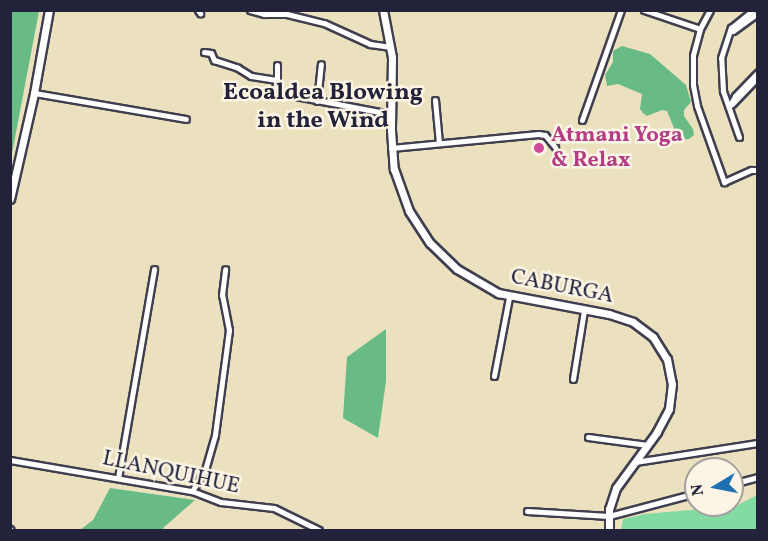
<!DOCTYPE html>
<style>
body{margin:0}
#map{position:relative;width:768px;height:541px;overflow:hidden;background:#ebe1be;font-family:Vollkorn,serif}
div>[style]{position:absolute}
.green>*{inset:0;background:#82dba0}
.forest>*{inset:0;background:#69bb86}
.roads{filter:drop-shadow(2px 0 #403f4f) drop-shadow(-2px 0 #403f4f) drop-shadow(0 2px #403f4f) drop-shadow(0 -2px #403f4f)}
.minor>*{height:5px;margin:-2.5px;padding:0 2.5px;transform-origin:2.5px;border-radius:2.5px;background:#fff}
.tertiary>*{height:7px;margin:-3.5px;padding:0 3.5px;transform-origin:3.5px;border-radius:3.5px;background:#fff}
.dots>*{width:16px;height:16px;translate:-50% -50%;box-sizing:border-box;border:3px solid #fcf5e5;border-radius:50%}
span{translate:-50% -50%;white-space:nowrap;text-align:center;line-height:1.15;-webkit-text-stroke:5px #fcf5e5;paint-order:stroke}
.hotel-label{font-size:22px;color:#b23c85;font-weight:700}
.left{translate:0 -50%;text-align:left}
.street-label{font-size:22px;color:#22223b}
.neighbourhood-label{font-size:24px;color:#22223b;font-weight:700}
.frame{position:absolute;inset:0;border:12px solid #22223b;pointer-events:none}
.north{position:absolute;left:684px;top:457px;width:60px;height:60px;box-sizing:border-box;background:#fcf5e5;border:2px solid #a5a1a1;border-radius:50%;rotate:260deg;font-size:16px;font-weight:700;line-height:24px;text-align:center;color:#22223b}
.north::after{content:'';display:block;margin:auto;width:21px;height:27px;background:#1f6fb2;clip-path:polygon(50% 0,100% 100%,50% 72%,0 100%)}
</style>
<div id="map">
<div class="green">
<div style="clip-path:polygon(757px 495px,757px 530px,621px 530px,623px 519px,645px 514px,736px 506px)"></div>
</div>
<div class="forest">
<div style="clip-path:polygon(11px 10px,39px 11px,11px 159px,10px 11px)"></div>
<div style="clip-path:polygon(622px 46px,650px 54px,686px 85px,691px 102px,684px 110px,684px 116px,693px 129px,694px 135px,689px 139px,679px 140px,667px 111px,662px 110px,647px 116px,643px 113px,640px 109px,642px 94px,618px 84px,607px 86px,605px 75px,613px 62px,613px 51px)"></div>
<div style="clip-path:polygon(386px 329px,386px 381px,378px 438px,343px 418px,347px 357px)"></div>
<div style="clip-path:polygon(110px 488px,195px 500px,163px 528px,165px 530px,80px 530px,93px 520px)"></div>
</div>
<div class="roads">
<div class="minor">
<div style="left:198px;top:10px;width:4px;rotate:56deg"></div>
<div style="left:250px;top:10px;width:15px;rotate:16deg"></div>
<div style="left:264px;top:14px;width:23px"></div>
<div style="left:287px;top:14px;width:38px;rotate:14deg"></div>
<div style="left:324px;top:23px;width:51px;rotate:24.5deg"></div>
<div style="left:370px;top:44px;width:21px;rotate:8deg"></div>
<div style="left:644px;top:10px;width:59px;rotate:18.7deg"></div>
<div style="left:710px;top:10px;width:21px;rotate:118deg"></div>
<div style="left:700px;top:29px;width:27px;rotate:105deg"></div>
<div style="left:693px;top:55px;width:30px;rotate:90deg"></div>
<div style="left:693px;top:85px;width:21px;rotate:79deg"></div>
<div style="left:697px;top:106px;width:81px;rotate:70.4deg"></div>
<div style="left:724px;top:182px;width:30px;rotate:-24deg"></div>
<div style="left:751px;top:170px;width:7px"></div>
<div style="left:733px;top:31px;width:31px;rotate:-36deg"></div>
<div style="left:204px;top:52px;width:7px;rotate:8deg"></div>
<div style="left:211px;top:53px;width:8px;rotate:67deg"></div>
<div style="left:214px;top:60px;width:25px;rotate:18deg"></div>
<div style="left:238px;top:68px;width:15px;rotate:32deg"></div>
<div style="left:251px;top:76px;width:26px;rotate:9deg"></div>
<div style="left:277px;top:80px;width:9px;rotate:103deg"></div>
<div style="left:275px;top:89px;width:6px;rotate:39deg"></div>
<div style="left:280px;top:93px;width:112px;rotate:10.8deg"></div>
<div style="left:277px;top:80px;width:15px;rotate:-90deg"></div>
<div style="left:34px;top:93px;width:154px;rotate:9.7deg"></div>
<div style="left:435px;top:100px;width:43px;rotate:84.7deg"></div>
<div style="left:317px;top:101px;width:37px;rotate:-84deg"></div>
<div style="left:732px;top:104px;width:37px;rotate:-46deg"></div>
<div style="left:729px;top:107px;width:13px;rotate:-61deg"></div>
<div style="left:735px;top:96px;width:33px;rotate:-46deg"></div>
<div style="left:582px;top:120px;width:117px;rotate:-70.5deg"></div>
<div style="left:739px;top:137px;width:49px;rotate:-109.2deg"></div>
<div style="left:723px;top:91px;width:33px;rotate:-93deg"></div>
<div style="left:721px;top:58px;width:32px;rotate:-72deg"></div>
<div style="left:731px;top:28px;width:28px;rotate:-39deg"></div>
<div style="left:391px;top:148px;width:148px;rotate:-5.4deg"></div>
<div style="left:538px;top:134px;width:7px;rotate:8deg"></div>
<div style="left:545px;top:135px;width:16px;rotate:50deg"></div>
<div style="left:494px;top:376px;width:80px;rotate:-79.2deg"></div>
<div style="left:573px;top:379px;width:70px;rotate:-80.9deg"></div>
<div style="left:588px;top:437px;width:60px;rotate:7.7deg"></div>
<div style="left:10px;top:460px;width:185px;rotate:9.7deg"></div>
<div style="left:192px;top:491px;width:31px;rotate:21deg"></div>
<div style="left:221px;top:502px;width:53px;rotate:6.5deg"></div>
<div style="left:274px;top:508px;width:50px;rotate:26.1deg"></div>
<div style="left:635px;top:462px;width:124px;rotate:-8.8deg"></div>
<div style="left:118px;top:478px;width:212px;rotate:-80.2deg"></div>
<div style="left:732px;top:484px;width:27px;rotate:-15deg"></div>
<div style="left:192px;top:491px;width:25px;rotate:-58deg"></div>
<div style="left:205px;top:470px;width:36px;rotate:-74deg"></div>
<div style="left:215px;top:435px;width:106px;rotate:-82.4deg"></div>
<div style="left:229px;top:330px;width:36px;rotate:-101deg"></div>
<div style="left:222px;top:295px;width:26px;rotate:-83deg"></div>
<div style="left:527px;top:511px;width:82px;rotate:3.5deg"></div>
<div style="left:609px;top:516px;width:90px;rotate:-14.8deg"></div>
<div style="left:10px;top:529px;width:1px;rotate:45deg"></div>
</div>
<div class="tertiary">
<div style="left:383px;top:10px;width:48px;rotate:79.2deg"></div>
<div style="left:392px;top:57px;width:73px;rotate:90.8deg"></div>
<div style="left:391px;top:130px;width:39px;rotate:86deg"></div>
<div style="left:394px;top:169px;width:45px;rotate:70.3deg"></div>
<div style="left:409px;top:211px;width:38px;rotate:57deg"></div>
<div style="left:430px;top:243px;width:37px;rotate:44deg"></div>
<div style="left:457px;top:269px;width:48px;rotate:30.3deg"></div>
<div style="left:498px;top:293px;width:113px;rotate:10.7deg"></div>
<div style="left:609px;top:314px;width:25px;rotate:18deg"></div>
<div style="left:633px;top:322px;width:25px;rotate:37deg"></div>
<div style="left:653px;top:337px;width:26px;rotate:58deg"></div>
<div style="left:667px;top:359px;width:25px;rotate:79deg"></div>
<div style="left:672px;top:384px;width:25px;rotate:97deg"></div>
<div style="left:669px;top:409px;width:26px;rotate:118deg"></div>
<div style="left:657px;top:432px;width:69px;rotate:126.2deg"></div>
<div style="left:616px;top:488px;width:22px;rotate:108deg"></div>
<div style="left:609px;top:509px;width:21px;rotate:90deg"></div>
<div style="left:10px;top:199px;width:109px;rotate:-77.2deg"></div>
<div style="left:34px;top:93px;width:84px;rotate:-79.8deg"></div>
</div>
</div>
<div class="dots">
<div style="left:539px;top:148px;background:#d1479c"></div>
</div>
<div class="hotel-label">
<span class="left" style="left:551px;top:148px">Atmani Yoga<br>&amp; Relax</span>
</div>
<div class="street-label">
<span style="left:562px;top:287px;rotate:11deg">CABURGA</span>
<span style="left:171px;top:473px;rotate:12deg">LLANQUIHUE</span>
</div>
<div class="neighbourhood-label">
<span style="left:323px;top:108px">Ecoaldea Blowing<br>in the Wind</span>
</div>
<div class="frame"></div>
<div class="north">N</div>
</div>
